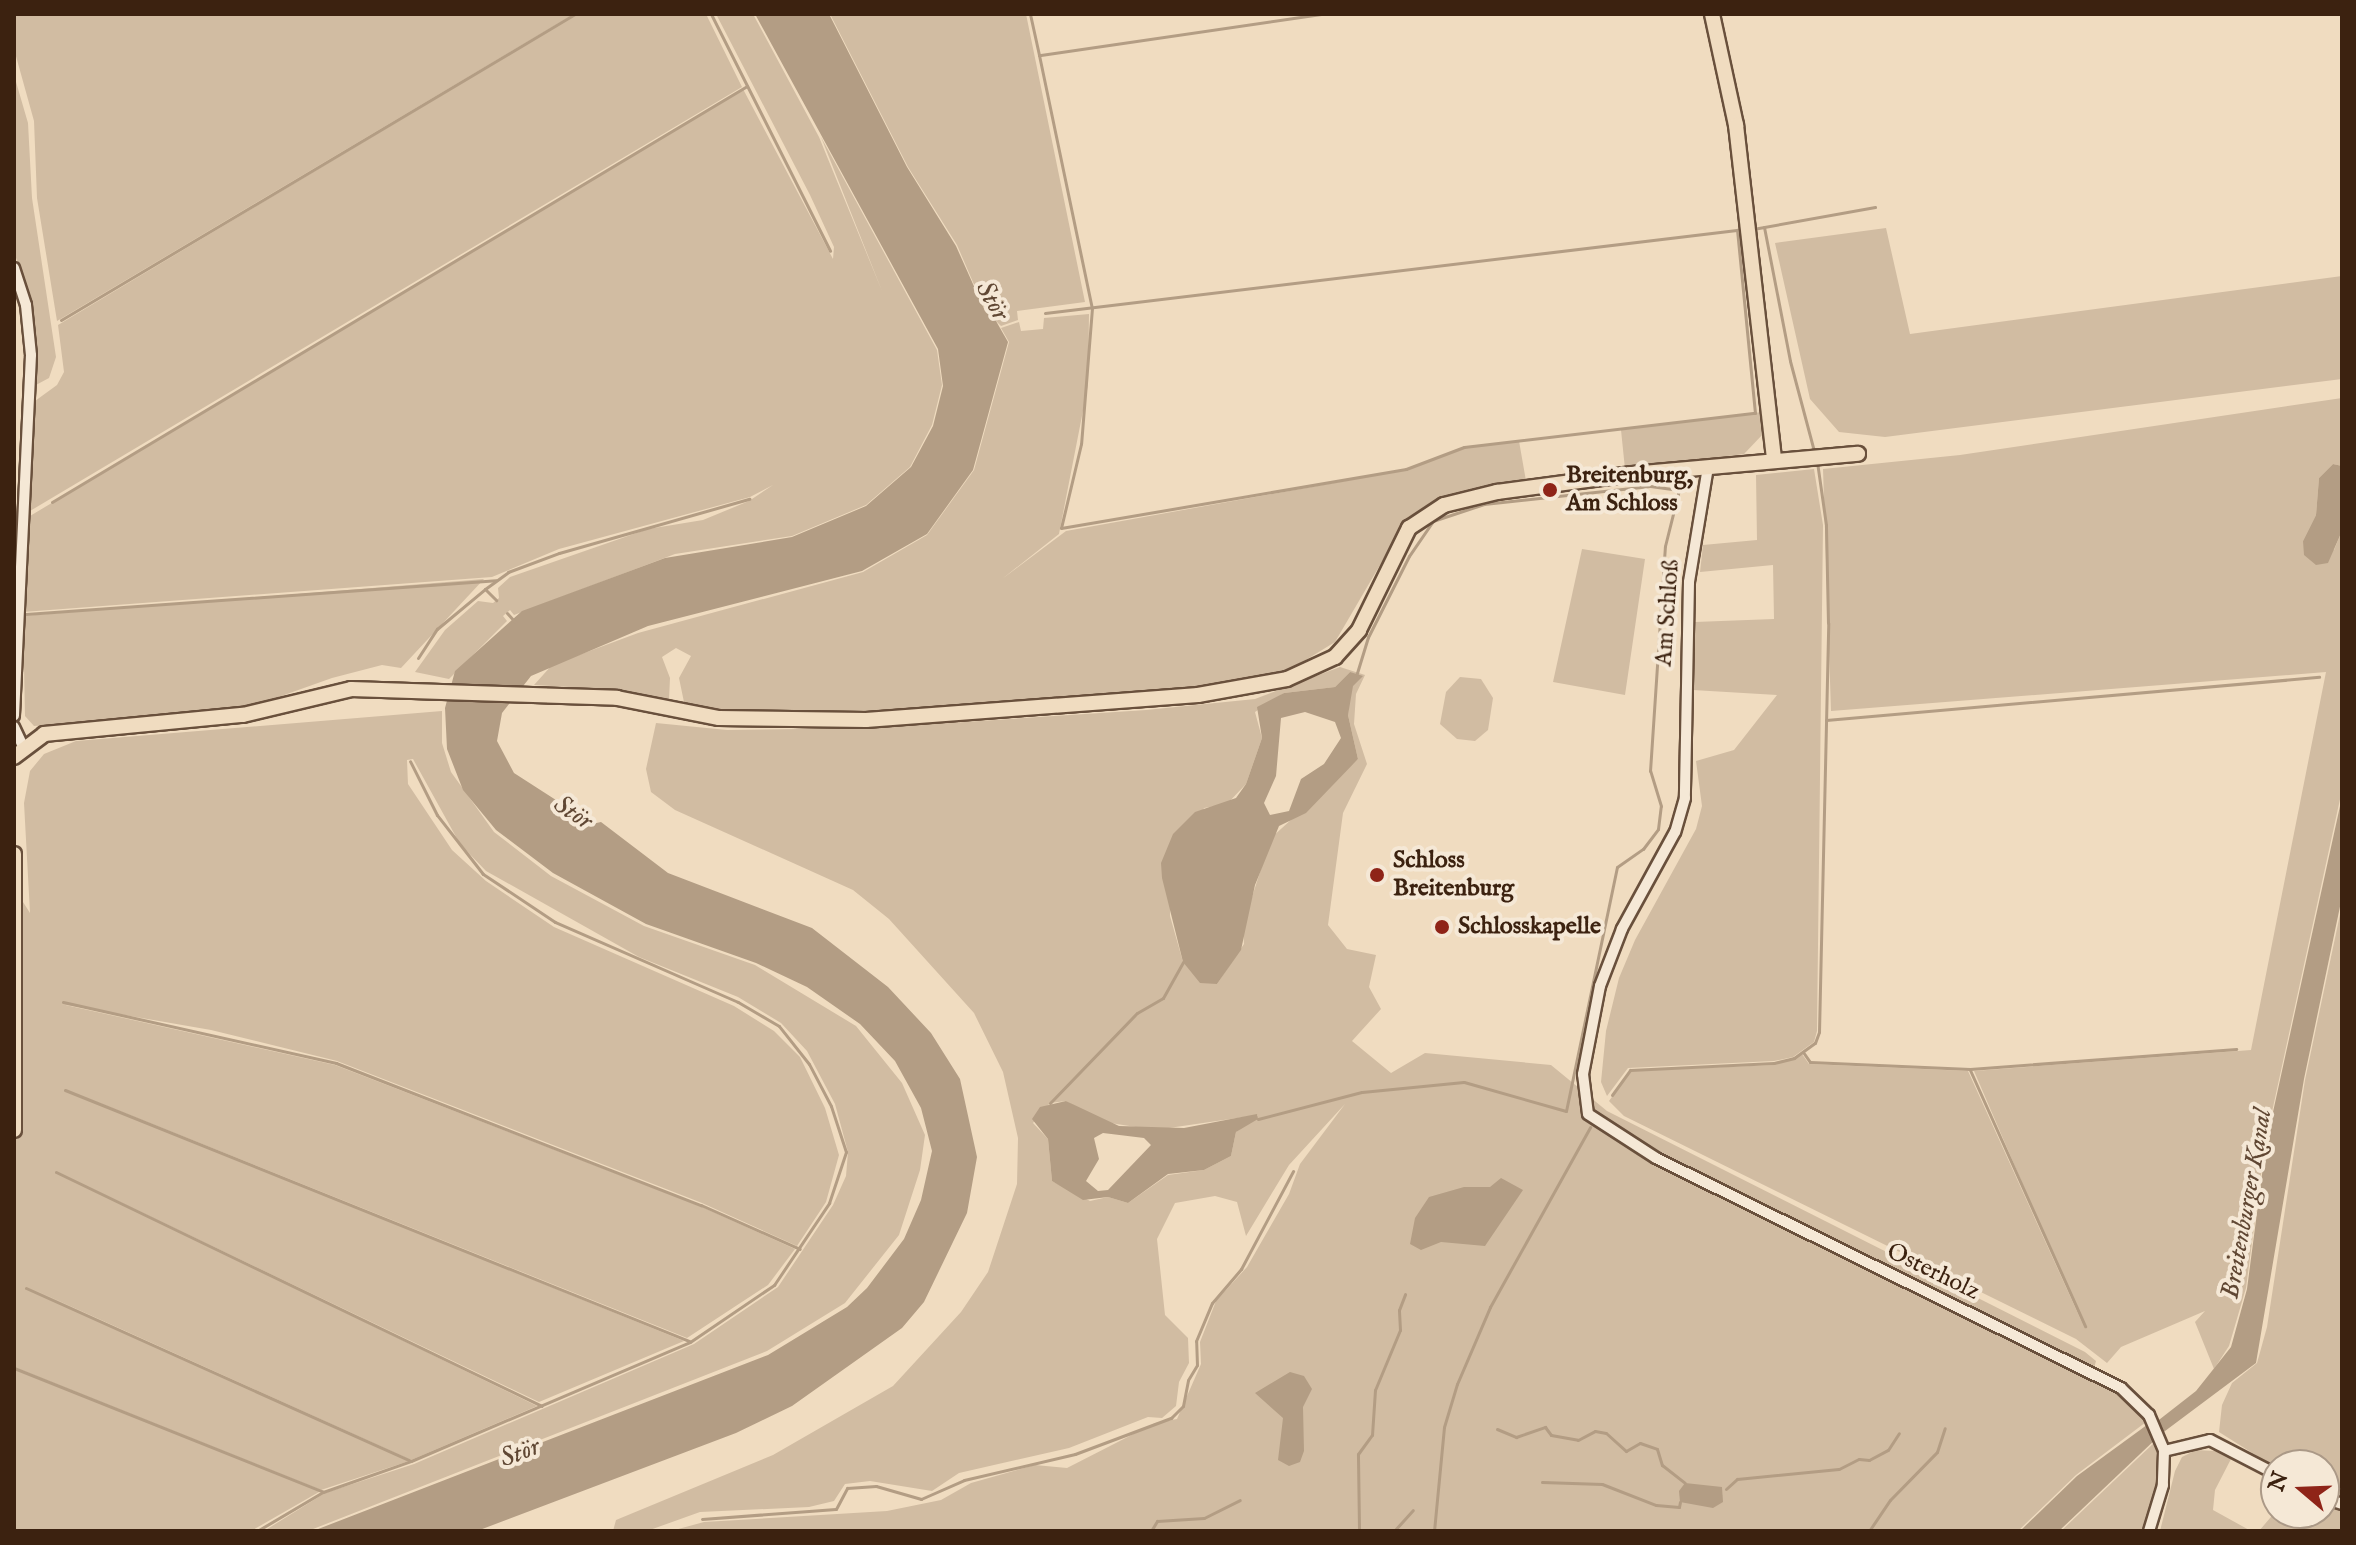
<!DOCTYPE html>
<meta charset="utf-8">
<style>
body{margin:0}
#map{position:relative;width:2356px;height:1545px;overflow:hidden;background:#f0dcc0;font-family:"IM FELL English",serif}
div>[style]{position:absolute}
.green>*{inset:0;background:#d1bca2}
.water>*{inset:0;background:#b39d84}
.stream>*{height:3px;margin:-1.5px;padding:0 1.5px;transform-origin:1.5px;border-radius:1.5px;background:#b39d84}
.roads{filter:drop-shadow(2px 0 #69503c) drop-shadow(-2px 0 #69503c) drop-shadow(0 2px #69503c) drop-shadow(0 -2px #69503c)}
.minor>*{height:10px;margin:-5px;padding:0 5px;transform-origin:5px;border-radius:5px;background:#f5e8d6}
.major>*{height:14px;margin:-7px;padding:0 7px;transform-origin:7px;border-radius:7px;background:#f0dcc0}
.dots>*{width:22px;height:22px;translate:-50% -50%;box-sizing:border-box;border:4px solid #f5e8d6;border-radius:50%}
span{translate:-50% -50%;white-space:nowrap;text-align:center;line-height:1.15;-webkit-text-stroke:8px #f5e8d6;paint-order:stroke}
.poi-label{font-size:24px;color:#3c2210;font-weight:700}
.left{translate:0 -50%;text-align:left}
.street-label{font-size:24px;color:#3c2210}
.water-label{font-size:26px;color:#604733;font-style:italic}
.frame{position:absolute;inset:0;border:16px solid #3c2210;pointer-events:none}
.north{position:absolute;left:2260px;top:1449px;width:80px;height:80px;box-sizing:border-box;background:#f5e8d6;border:2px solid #ab9987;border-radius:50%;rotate:289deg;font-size:22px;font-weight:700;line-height:32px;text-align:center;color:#3c2210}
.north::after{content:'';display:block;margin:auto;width:28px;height:36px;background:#8f2418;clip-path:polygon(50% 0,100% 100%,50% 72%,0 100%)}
</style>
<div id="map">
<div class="green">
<div style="clip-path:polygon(14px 14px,574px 14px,57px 321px,37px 198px,34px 121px,14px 49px)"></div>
<div style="clip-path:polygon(577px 14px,706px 14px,742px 87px,30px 511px,35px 401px,57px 385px,64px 372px,58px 325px)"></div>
<div style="clip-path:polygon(716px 14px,753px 14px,819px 137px,882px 291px,821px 137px,937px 350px,942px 385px,932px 425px,910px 467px,866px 505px,792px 536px,675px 554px,514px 615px,510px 610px,503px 616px,507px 621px,449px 679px,415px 672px,445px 630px,478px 601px,493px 603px,499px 598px,498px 588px,510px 577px,648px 529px,703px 520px,749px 501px,773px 485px,750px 497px,559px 549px,492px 577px,23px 612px,30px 516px,743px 89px,833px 259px,834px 247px,810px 195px)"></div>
<div style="clip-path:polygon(830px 14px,1026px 14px,1085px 302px,1017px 311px,1018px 320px,1001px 326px,985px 310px,957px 245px,908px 167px)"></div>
<div style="clip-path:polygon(14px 75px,28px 123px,32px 198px,56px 357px,49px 378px,34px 386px,34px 310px,14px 252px)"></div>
<div style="clip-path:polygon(1886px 228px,1910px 334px,2342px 276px,2342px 379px,1885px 437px,1839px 432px,1810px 399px,1775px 243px)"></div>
<div style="clip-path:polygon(1089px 314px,1088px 385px,1059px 534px,1002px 579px,1066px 531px,1406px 470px,1463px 448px,1519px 441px,1526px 481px,1455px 493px,1408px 517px,1335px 642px,1288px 671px,1255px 680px,1008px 708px,866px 717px,726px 717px,685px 707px,679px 678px,691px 656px,676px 648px,662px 657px,670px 678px,669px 700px,604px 689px,534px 685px,552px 665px,638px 633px,863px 572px,927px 535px,974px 470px,1009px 342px,1001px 328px,1019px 322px,1021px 331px,1043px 329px,1044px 318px)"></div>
<div style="clip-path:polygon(2342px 398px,2342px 466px,2333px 464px,2319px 478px,2316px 515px,2303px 541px,2334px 550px,2342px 531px,2342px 790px,2265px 1144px,2246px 1288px,2229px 1346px,2214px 1369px,2195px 1322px,2205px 1311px,2121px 1347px,2107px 1363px,2076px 1339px,1624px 1116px,1609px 1101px,1631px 1071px,1774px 1065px,1802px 1054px,1809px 1064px,1968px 1071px,2085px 1329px,1974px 1071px,2251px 1050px,2326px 672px,1831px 711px,1823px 469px,1960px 455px)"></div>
<div style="clip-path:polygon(1762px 412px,1764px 433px,1744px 454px,1625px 469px,1621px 430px)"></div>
<div style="clip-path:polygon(1814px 469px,1823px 525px,1817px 1031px,1814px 1042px,1793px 1057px,1774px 1061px,1628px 1068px,1607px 1096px,1601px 1082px,1606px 1031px,1619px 978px,1635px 940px,1696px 829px,1702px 806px,1696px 761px,1734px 750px,1777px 695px,1693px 690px,1695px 622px,1774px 619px,1773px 565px,1700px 572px,1703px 545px,1757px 540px,1756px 475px)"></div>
<div style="clip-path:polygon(1582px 549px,1645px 559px,1625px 695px,1553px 682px)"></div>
<div style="clip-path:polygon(484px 579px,401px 668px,382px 665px,332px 678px,234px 713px,34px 726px,25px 716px,23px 616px)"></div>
<div style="clip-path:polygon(evenodd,1340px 667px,1365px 675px,1356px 694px,1354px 724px,1367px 764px,1343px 813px,1328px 925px,1347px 949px,1376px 955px,1369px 987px,1381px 1009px,1352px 1041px,1391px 1073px,1425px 1053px,1551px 1065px,1607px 1111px,2085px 1352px,2096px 1361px,2091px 1379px,2131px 1402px,2146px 1422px,2076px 1475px,2018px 1531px,671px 1531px,704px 1522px,887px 1511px,941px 1500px,971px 1483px,1035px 1465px,1067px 1468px,1155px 1423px,1177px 1419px,1201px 1364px,1200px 1342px,1216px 1301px,1247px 1267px,1289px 1194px,1300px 1164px,1345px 1104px,1289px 1165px,1246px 1236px,1237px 1202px,1215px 1196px,1175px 1203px,1157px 1239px,1165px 1315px,1188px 1338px,1189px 1363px,1179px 1382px,1176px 1406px,1162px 1418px,1148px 1417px,1069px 1448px,959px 1473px,932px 1491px,870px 1481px,845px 1484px,834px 1501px,809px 1507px,700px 1512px,647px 1531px,613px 1531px,616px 1520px,773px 1455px,893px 1386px,961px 1312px,988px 1272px,1017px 1184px,1018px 1138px,1003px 1072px,974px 1013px,889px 919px,853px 890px,675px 810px,651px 792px,646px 769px,656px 723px,727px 730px,872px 728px,1146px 710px,1255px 699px,1340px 667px,1350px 672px,1348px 715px,1358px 759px,1271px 838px,1243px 925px,1244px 944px,1217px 984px,1183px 962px,1170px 916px,1170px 901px,1204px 808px,1227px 804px,1246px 784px,1262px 738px,1255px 712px,1284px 693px,1335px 687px,1350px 672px,1340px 667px,1066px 1101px,1104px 1122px,1155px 1130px,1258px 1115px,1236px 1132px,1231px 1156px,1204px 1170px,1168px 1175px,1128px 1203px,1108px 1197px,1090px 1201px,1052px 1181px,1048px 1139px,1033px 1123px,1050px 1103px,1066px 1101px)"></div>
<div style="clip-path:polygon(1460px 677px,1481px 679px,1493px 698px,1488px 730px,1475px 741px,1457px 739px,1440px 724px,1446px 692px)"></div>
<div style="clip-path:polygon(442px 711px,442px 743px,451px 772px,494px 832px,551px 876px,644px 926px,755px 965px,856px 1026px,902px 1083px,925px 1135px,920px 1170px,899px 1235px,845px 1303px,767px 1351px,308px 1531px,264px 1531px,325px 1493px,414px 1464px,694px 1344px,778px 1287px,833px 1205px,846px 1176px,848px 1152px,835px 1104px,807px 1051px,781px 1023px,738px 997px,639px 957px,486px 871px,460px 844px,413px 759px,407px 760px,408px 784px,452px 850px,486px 881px,554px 927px,734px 1006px,774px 1031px,800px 1057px,825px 1108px,839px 1155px,826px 1202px,797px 1246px,702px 1203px,337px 1061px,211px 1030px,61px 1004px,335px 1065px,700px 1206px,795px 1249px,768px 1285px,687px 1338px,72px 1092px,684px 1341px,539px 1402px,59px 1173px,537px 1406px,411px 1460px,30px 1288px,409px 1461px,321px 1490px,14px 1367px,14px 829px,23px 902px,30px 913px,24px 803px,30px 771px,44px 754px,76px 741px)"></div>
<div style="clip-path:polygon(2342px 905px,2342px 1531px,2259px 1531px,2276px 1511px,2324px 1513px,2324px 1465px,2276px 1468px,2219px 1432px,2222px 1405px,2232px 1383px,2257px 1363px,2267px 1327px,2305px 1080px)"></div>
<div style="clip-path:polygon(14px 1369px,319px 1491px,319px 1492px,251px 1531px,14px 1531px)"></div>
<div style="clip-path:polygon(2156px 1441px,2158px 1484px,2143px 1531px,2061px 1531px)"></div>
<div style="clip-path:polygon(2196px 1450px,2215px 1451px,2231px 1459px,2215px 1490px,2213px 1510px,2251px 1531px,2160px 1531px,2175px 1471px,2182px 1457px)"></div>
</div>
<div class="water">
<div style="clip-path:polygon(755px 14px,829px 14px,907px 167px,956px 246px,985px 311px,992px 314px,1008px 342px,973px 470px,927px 534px,862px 571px,648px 626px,531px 676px,502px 713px,497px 741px,514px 773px,573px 811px,591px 815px,592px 824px,601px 822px,668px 873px,812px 928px,888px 987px,931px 1033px,960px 1079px,977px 1157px,967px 1213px,924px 1302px,902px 1328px,792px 1406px,736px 1433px,477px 1531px,313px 1531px,768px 1355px,847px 1307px,867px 1288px,904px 1239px,921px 1200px,932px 1151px,921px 1108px,895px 1061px,860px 1024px,807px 987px,756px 963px,646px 924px,553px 873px,496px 830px,463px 790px,447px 749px,445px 708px,455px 671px,522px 611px,665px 558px,792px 537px,866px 506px,911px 467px,933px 426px,943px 386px,938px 349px)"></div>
<div style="clip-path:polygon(2333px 464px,2342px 466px,2342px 531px,2328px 563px,2316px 565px,2304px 555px,2303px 541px,2316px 515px,2319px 478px)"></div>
<div style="clip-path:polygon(evenodd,1350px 672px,1363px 676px,1353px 686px,1348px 715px,1358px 759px,1306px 813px,1279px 826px,1255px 885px,1241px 950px,1217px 984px,1200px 983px,1183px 962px,1162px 878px,1161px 863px,1173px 834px,1195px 812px,1236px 798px,1246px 784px,1262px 738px,1257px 707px,1284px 693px,1335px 687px,1350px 672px,1305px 712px,1335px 722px,1341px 738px,1324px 764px,1301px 779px,1289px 811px,1270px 815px,1264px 803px,1276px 776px,1281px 718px,1305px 712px)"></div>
<div style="clip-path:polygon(2342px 797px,2342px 897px,2304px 1079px,2256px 1363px,2161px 1434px,2155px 1423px,2196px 1391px,2231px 1347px,2247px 1289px,2266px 1144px)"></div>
<div style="clip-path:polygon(evenodd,1066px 1101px,1119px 1126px,1184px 1128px,1257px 1114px,1258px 1119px,1236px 1132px,1231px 1156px,1204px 1170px,1168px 1174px,1128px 1203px,1108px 1197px,1083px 1200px,1052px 1181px,1048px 1139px,1032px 1119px,1040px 1107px,1066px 1101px,1103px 1133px,1144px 1138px,1151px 1145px,1108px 1190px,1098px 1191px,1086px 1181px,1099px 1159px,1094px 1138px,1103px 1133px)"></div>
<div style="clip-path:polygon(1501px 1178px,1523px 1190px,1485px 1246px,1441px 1242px,1421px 1250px,1410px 1244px,1415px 1218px,1429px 1197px,1464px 1187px,1490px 1187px)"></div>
<div style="clip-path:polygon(1290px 1372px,1304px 1376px,1312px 1389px,1303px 1407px,1304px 1451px,1300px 1462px,1289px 1466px,1278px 1460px,1283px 1418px,1255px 1393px)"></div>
<div style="clip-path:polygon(2151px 1422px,2159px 1436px,2059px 1531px,2020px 1531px,2077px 1476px)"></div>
<div style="clip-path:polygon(1685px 1483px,1722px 1487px,1723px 1502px,1713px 1508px,1680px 1502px,1679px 1491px)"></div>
</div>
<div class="stream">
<div style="left:711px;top:14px;width:265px;rotate:63.3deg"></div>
<div style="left:1030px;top:14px;width:42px;rotate:77.6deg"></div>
<div style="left:1321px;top:14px;width:285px;rotate:171.7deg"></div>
<div style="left:1039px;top:55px;width:258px;rotate:78.2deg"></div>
<div style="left:1092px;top:308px;width:136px;rotate:94.6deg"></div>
<div style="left:1081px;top:444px;width:86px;rotate:103.4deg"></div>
<div style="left:1061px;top:528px;width:350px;rotate:-9.7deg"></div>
<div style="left:1406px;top:469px;width:62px;rotate:-20.8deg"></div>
<div style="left:1464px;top:447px;width:293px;rotate:-6.7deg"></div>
<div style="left:1755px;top:413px;width:184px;rotate:-95.6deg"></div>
<div style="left:1764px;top:227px;width:136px;rotate:79deg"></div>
<div style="left:1790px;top:361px;width:97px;rotate:75.1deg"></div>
<div style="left:1753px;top:229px;width:124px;rotate:-10.2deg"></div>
<div style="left:1045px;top:313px;width:705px;rotate:-6.84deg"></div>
<div style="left:61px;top:320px;width:598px;rotate:-30.77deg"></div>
<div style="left:52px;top:502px;width:810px;rotate:-30.9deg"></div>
<div style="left:485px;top:589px;width:29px;rotate:-36deg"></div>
<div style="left:508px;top:572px;width:54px;rotate:-20.4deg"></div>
<div style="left:559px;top:553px;width:198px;rotate:-15.9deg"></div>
<div style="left:507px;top:613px;width:12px;rotate:48deg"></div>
<div style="left:26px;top:614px;width:471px;rotate:-4.1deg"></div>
<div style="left:418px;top:658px;width:35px;rotate:-57deg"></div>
<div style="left:437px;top:629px;width:62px;rotate:-39.8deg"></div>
<div style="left:485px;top:589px;width:16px;rotate:45deg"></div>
<div style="left:1826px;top:720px;width:495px;rotate:-5deg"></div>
<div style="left:63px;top:1002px;width:280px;rotate:12.6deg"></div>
<div style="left:336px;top:1063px;width:392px;rotate:21.3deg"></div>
<div style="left:701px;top:1205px;width:108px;rotate:24deg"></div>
<div style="left:1803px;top:1052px;width:12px;rotate:55deg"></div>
<div style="left:1810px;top:1062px;width:160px;rotate:2.5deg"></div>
<div style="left:1970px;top:1069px;width:267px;rotate:-4.3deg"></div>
<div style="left:1970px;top:1070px;width:281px;rotate:65.8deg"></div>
<div style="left:65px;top:1090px;width:673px;rotate:21.91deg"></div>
<div style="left:1612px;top:1095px;width:31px;rotate:-54deg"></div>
<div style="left:1630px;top:1070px;width:144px;rotate:-2.8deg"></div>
<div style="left:1774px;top:1063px;width:21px;rotate:-14deg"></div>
<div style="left:1794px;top:1058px;width:26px;rotate:-36deg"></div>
<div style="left:1815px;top:1043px;width:12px;rotate:-70deg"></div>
<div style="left:1819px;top:1032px;width:409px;rotate:-88.7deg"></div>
<div style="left:1828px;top:623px;width:98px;rotate:-91.2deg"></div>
<div style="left:1826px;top:525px;width:64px;rotate:-98.1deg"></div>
<div style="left:1050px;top:1103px;width:125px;rotate:-46deg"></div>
<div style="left:1137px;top:1013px;width:30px;rotate:-30deg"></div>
<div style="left:1163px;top:998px;width:41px;rotate:-60.9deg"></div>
<div style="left:1258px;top:1119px;width:107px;rotate:-14.6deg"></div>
<div style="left:1362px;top:1092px;width:102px;rotate:-5.6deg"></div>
<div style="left:1464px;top:1082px;width:106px;rotate:15.9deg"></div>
<div style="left:1566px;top:1111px;width:249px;rotate:-78.2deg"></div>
<div style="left:1617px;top:867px;width:32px;rotate:-35deg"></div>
<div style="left:1643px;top:849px;width:25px;rotate:-53deg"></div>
<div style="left:1658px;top:829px;width:23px;rotate:-83deg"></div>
<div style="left:1661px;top:806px;width:37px;rotate:-107deg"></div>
<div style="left:1650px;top:771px;width:225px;rotate:-86.2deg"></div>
<div style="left:1665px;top:546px;width:58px;rotate:-76deg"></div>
<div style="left:1679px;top:490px;width:29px;rotate:-172deg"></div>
<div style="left:1650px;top:486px;width:167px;rotate:173.8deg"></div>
<div style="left:1484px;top:504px;width:54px;rotate:161.6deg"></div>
<div style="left:1433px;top:521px;width:42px;rotate:124.4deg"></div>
<div style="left:1409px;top:556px;width:91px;rotate:116.8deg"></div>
<div style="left:1368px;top:637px;width:39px;rotate:107deg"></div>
<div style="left:56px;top:1172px;width:539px;rotate:25.71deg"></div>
<div style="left:26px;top:1288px;width:420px;rotate:24.2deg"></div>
<div style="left:14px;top:1368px;width:332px;rotate:21.8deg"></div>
<div style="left:1497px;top:1429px;width:21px;rotate:23deg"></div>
<div style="left:1516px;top:1437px;width:31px;rotate:-19deg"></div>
<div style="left:1545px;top:1427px;width:10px;rotate:53deg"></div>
<div style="left:1551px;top:1435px;width:27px;rotate:10deg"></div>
<div style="left:1578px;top:1440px;width:19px;rotate:-28deg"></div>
<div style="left:1595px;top:1431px;width:11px;rotate:10deg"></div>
<div style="left:1606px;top:1433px;width:27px;rotate:42deg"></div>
<div style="left:1626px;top:1451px;width:16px;rotate:-30deg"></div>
<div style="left:1640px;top:1443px;width:18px;rotate:19deg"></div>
<div style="left:1657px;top:1449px;width:17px;rotate:73deg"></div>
<div style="left:1662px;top:1465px;width:29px;rotate:38deg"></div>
<div style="left:1542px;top:1482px;width:60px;rotate:1.9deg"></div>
<div style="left:1602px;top:1484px;width:58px;rotate:21.3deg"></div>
<div style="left:1656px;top:1505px;width:23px;rotate:5deg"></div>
<div style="left:1679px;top:1507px;width:5px;rotate:-79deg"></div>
<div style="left:1726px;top:1489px;width:15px;rotate:-42deg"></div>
<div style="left:1737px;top:1479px;width:102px;rotate:-5.6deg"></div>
<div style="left:1839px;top:1469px;width:22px;rotate:-27deg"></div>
<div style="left:1859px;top:1459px;width:10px;rotate:6deg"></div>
<div style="left:1869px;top:1460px;width:21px;rotate:-28deg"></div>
<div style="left:1888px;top:1450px;width:20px;rotate:-57deg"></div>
<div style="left:702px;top:1519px;width:134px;rotate:-4.3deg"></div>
<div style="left:836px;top:1509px;width:24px;rotate:-62deg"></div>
<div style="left:847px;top:1488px;width:29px;rotate:-4deg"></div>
<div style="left:876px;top:1486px;width:47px;rotate:16.1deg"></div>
<div style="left:921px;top:1499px;width:47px;rotate:-23.8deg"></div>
<div style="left:964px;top:1480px;width:114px;rotate:-13.2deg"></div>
<div style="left:1075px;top:1454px;width:103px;rotate:-20.6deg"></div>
<div style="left:1171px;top:1418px;width:17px;rotate:-45deg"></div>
<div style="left:1183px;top:1406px;width:26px;rotate:-79deg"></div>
<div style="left:1188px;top:1380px;width:17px;rotate:-59deg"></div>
<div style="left:1197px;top:1365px;width:24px;rotate:-92deg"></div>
<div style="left:1196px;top:1341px;width:41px;rotate:-67.2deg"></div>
<div style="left:1212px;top:1303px;width:45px;rotate:-49.5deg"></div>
<div style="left:1241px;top:1269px;width:111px;rotate:-62deg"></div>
<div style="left:1359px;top:1529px;width:75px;rotate:-90.8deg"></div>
<div style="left:1358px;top:1454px;width:24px;rotate:-54deg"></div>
<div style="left:1372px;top:1435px;width:45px;rotate:-86.2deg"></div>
<div style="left:1375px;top:1390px;width:65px;rotate:-67.4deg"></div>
<div style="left:1400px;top:1330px;width:20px;rotate:-93deg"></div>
<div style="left:1399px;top:1310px;width:17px;rotate:-69deg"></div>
<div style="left:257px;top:1531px;width:77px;rotate:-30.6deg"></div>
<div style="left:323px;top:1492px;width:93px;rotate:-19.4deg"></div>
<div style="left:411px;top:1461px;width:303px;rotate:-23.1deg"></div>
<div style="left:690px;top:1342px;width:102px;rotate:-34.2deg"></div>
<div style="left:774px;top:1285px;width:99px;rotate:-56.1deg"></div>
<div style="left:829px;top:1203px;width:54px;rotate:-71.6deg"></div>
<div style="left:846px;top:1152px;width:48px;rotate:-108.1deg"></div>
<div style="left:831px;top:1106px;width:47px;rotate:-117.6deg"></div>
<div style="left:809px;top:1064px;width:48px;rotate:-128.3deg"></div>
<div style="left:779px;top:1026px;width:48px;rotate:-149.7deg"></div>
<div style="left:738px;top:1002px;width:200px;rotate:-156.4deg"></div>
<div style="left:555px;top:922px;width:87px;rotate:-146.3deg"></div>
<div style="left:483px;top:874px;width:75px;rotate:-127.9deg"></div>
<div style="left:437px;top:815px;width:60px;rotate:-116.6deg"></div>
<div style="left:1151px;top:1531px;width:12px;rotate:-59deg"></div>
<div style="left:1157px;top:1521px;width:47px;rotate:-3.7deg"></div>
<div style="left:1204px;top:1518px;width:40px;rotate:-26.6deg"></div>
<div style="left:1394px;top:1531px;width:28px;rotate:-48deg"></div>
<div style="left:1434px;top:1531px;width:104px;rotate:-84.5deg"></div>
<div style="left:1444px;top:1427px;width:45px;rotate:-73.2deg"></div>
<div style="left:1457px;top:1384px;width:84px;rotate:-66.8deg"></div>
<div style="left:1490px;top:1307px;width:206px;rotate:-60.9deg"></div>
<div style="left:1869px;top:1531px;width:37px;rotate:-56deg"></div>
<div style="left:1890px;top:1500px;width:67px;rotate:-45.6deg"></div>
<div style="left:1937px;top:1452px;width:25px;rotate:-72deg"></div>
</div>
<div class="roads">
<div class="minor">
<div style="left:14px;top:268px;width:39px;rotate:72deg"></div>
<div style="left:26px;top:305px;width:50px;rotate:84.3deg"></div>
<div style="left:31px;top:355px;width:361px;rotate:92.7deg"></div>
<div style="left:1708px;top:467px;width:117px;rotate:99.4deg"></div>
<div style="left:1689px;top:582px;width:216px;rotate:91.1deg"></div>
<div style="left:1685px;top:798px;width:35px;rotate:106deg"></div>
<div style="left:1675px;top:832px;width:111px;rotate:118.7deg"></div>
<div style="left:1622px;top:929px;width:61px;rotate:111.1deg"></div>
<div style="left:1600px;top:986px;width:90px;rotate:100.9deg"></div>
<div style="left:1583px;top:1074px;width:40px;rotate:82.9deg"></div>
<div style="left:1588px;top:1114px;width:81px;rotate:32.9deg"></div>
<div style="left:1656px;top:1158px;width:519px;rotate:26.32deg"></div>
<div style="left:2121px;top:1388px;width:39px;rotate:44deg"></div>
<div style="left:2149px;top:1415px;width:39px;rotate:67deg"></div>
<div style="left:2164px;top:1451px;width:34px;rotate:92deg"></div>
<div style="left:2163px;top:1485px;width:48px;rotate:106.9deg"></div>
<div style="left:14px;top:727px;width:21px;rotate:65deg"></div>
<div style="left:2164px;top:1451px;width:47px;rotate:-13.4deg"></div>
<div style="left:2210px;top:1440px;width:74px;rotate:27.3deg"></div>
<div style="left:2324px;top:1498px;width:19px;rotate:18deg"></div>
</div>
<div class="major">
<div style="left:1712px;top:14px;width:114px;rotate:77.8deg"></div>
<div style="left:1736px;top:125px;width:337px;rotate:83.5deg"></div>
<div style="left:14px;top:757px;width:38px;rotate:-37deg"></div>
<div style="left:44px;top:734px;width:200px;rotate:-5.5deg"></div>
<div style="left:243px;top:715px;width:111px;rotate:-13.5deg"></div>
<div style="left:351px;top:689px;width:266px;rotate:1.9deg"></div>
<div style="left:617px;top:698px;width:104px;rotate:11.1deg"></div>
<div style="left:719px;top:718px;width:147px;rotate:0.8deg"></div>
<div style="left:866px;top:720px;width:333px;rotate:-4.3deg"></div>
<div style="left:1198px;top:695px;width:90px;rotate:-10.2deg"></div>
<div style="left:1287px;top:679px;width:53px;rotate:-24.6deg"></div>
<div style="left:1335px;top:657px;width:36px;rotate:-48deg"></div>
<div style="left:1359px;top:630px;width:114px;rotate:-63.9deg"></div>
<div style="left:1409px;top:528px;width:42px;rotate:-33.3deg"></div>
<div style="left:1444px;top:505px;width:55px;rotate:-13.8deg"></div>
<div style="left:1497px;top:492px;width:136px;rotate:-7.6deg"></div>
<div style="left:1632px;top:474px;width:227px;rotate:-5.1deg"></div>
<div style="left:14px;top:854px;width:276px;rotate:90deg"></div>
</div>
</div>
<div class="dots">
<div style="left:1550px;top:490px;background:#8f2418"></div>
<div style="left:1377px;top:875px;background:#8f2418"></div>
<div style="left:1442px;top:927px;background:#8f2418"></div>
</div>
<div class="poi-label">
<span class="left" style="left:1566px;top:490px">Breitenburg,<br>Am Schloss</span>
<span class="left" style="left:1393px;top:875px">Schloss<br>Breitenburg</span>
<span class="left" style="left:1458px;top:927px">Schlosskapelle</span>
</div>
<div class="street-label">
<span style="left:1668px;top:613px;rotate:-86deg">Am Schloß</span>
<span style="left:1933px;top:1272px;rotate:26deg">Osterholz</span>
</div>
<div class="water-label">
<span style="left:992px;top:301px;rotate:60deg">Stör</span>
<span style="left:573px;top:813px;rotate:33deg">Stör</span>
<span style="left:2247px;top:1204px;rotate:-80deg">Breitenburger Kanal</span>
<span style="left:520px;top:1453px;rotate:-21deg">Stör</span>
</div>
<div class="frame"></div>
<div class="north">N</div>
</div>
